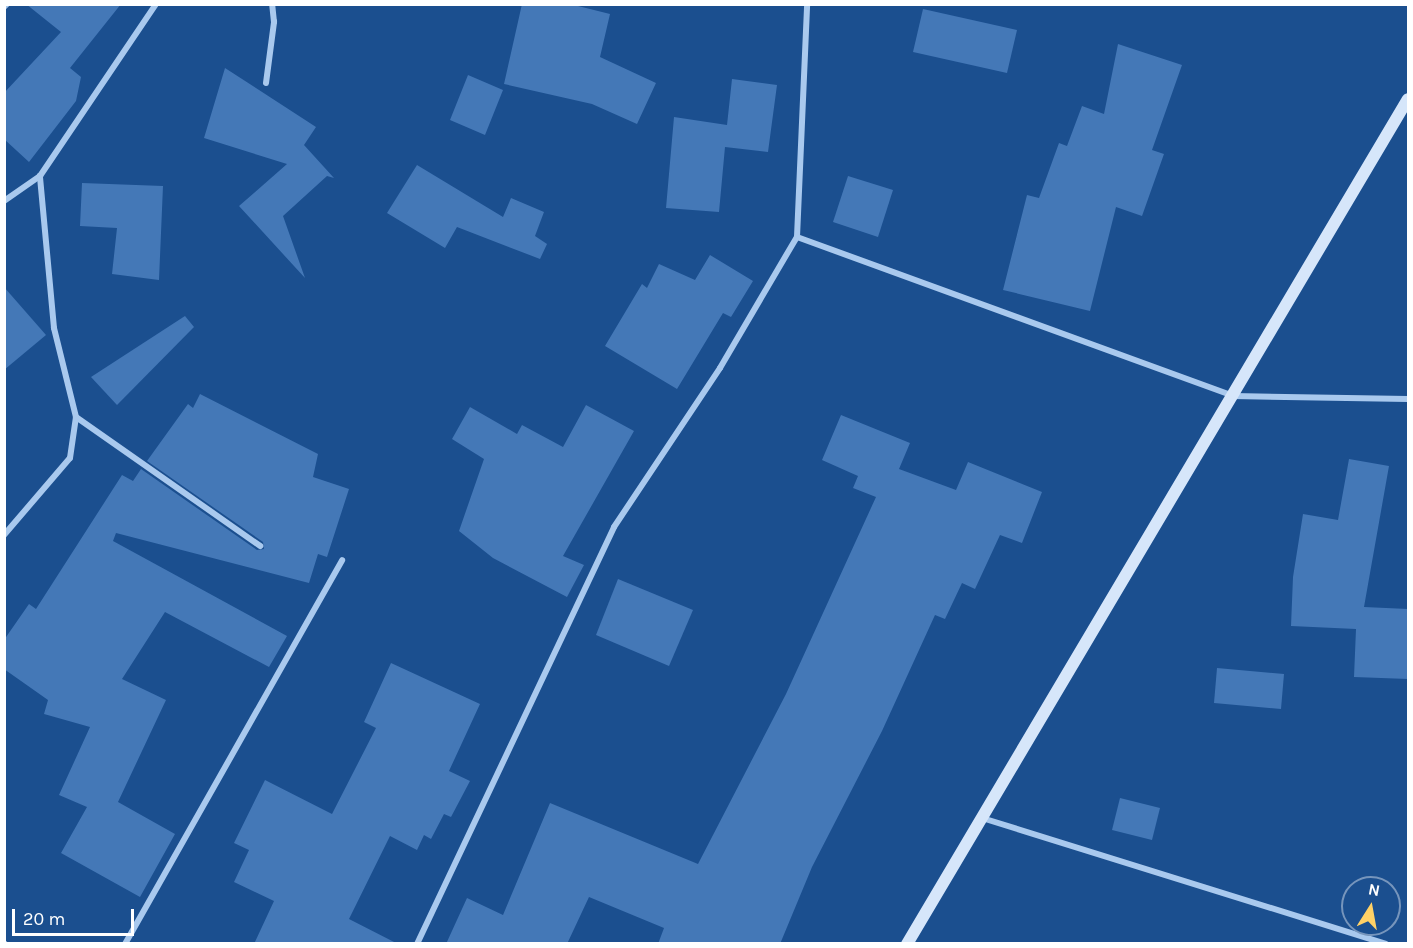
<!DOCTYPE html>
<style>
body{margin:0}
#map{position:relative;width:1413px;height:948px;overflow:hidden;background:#1b4f8f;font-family:Karla,sans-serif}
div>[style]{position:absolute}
.building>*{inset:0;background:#4478b7}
.street>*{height:6px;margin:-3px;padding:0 3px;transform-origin:3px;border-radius:3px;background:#a9c9ee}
.secondary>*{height:12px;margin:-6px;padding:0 6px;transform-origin:6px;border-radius:6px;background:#d6e6fa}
span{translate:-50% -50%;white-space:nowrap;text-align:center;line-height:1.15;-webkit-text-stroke:5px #1b4f8f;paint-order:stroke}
.frame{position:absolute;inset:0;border:6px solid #fff;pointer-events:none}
.north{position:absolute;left:1341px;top:876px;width:60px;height:60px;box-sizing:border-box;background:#1b4f8f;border:2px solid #7695bc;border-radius:50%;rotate:11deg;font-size:16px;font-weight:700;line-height:24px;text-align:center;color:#fff}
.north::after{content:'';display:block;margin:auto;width:21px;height:27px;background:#ffd166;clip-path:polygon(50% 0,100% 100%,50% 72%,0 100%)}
.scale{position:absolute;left:12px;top:909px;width:122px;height:27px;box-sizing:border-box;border:3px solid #fff;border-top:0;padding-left:8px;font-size:18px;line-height:21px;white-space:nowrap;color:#fff;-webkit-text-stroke:4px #1b4f8f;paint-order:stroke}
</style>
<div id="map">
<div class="building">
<div style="clip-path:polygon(26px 4px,121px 4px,70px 68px,81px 77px,76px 101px,29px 162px,4px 139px,4px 93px,61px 32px)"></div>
<div style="clip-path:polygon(522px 4px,570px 4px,610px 14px,600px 57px,656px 83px,637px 124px,592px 104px,504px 84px)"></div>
<div style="clip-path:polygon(923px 9px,1017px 30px,1007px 73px,913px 52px)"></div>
<div style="clip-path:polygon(1118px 44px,1182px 65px,1152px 150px,1164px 154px,1142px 216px,1116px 207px,1090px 311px,1003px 290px,1027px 195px,1039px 198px,1059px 143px,1067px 146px,1082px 106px,1104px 114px)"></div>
<div style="clip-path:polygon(225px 68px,316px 127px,304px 145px,334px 178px,327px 176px,283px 216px,305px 278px,239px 206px,287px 164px,204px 138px)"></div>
<div style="clip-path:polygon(468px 75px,503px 90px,485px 135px,450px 120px)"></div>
<div style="clip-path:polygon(732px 79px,777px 85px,768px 152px,725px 147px,719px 212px,666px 208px,674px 117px,727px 125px)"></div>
<div style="clip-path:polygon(417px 165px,503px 217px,511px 198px,544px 212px,535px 236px,547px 244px,540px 259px,457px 227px,445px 248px,387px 213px)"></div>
<div style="clip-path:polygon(848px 176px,893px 190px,878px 237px,833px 222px)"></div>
<div style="clip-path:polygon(82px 183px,163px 186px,159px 280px,112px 274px,117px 228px,80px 226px)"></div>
<div style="clip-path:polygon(710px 255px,753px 281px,731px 317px,723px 313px,677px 389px,605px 346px,642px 284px,647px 288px,659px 264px,695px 280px)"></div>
<div style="clip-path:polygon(4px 287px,46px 335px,4px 370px)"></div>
<div style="clip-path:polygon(185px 316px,194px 327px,117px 405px,91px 377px)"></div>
<div style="clip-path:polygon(200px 394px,318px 454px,313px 477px,349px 489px,327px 557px,318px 554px,309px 583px,116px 533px,113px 541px,287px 636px,269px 667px,165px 612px,122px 679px,166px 700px,118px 802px,175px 834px,140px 897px,61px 853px,87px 807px,59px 795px,90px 727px,44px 714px,48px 700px,4px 669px,4px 640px,29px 604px,36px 609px,122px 475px,133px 481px,141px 469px,257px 550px,264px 549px,263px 542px,147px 461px,188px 404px,193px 408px)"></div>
<div style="clip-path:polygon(586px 405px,634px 431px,563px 556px,584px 565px,567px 597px,493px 558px,459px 531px,484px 459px,452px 439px,470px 407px,517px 434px,522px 425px,563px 447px)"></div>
<div style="clip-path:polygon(841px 415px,910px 443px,899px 469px,956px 490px,968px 462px,1042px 492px,1022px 543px,1000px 535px,975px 589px,962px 583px,945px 619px,935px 615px,882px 731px,812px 867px,780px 944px,658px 944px,664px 928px,589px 897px,567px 944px,446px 944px,467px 898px,503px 915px,550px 803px,698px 864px,786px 694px,876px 497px,853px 488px,858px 476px,822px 460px)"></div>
<div style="clip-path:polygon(1349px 459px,1389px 466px,1364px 607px,1408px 609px,1408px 679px,1354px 677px,1356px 629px,1291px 626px,1293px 577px,1303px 514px,1338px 520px)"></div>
<div style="clip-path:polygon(618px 579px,693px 610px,669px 666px,596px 635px)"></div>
<div style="clip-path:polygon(391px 663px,480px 704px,449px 771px,470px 781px,451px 817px,444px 814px,431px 839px,424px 835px,417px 850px,390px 836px,349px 919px,398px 944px,254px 944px,274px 901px,234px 882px,249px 850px,234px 843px,265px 780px,332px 814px,376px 728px,364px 722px)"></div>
<div style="clip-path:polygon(1217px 668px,1284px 674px,1281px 709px,1214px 703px)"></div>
<div style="clip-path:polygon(1120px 798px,1160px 808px,1152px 840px,1112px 830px)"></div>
</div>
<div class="street">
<div style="left:4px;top:7px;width:4px;rotate:-45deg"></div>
<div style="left:266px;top:83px;width:62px;rotate:-82.5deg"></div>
<div style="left:274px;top:22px;width:18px;rotate:-96deg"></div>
<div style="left:4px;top:201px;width:44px;rotate:-34.8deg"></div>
<div style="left:797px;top:237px;width:233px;rotate:-87.5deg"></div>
<div style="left:76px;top:417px;width:225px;rotate:35deg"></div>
<div style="left:4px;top:535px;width:101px;rotate:-49.4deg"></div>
<div style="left:70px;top:458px;width:41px;rotate:-81.7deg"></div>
<div style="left:76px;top:417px;width:92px;rotate:-103.9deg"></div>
<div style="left:54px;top:328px;width:153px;rotate:-95.3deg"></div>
<div style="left:40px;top:176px;width:207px;rotate:-56deg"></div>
<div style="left:982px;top:818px;width:423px;rotate:17.3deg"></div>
<div style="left:4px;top:943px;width:1px;rotate:45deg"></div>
<div style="left:125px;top:944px;width:441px;rotate:-60.5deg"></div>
<div style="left:417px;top:944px;width:461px;rotate:-64.7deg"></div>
<div style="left:614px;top:527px;width:191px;rotate:-56.3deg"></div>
<div style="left:720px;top:368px;width:152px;rotate:-59.6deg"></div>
<div style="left:797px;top:237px;width:464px;rotate:20deg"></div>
<div style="left:1233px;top:396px;width:175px;rotate:1deg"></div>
</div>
<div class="secondary">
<div style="left:907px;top:944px;width:982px;rotate:-59.34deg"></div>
</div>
<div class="frame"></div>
<div class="north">N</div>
<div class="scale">20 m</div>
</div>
